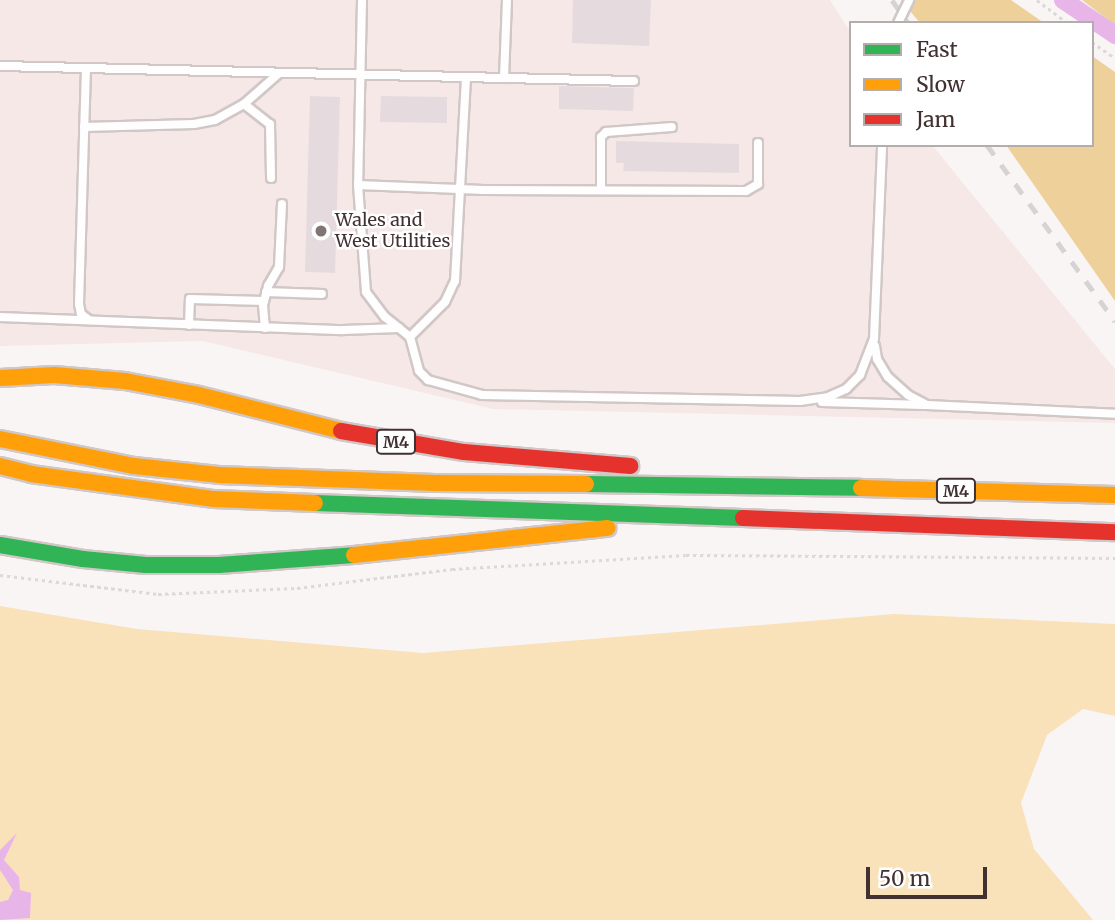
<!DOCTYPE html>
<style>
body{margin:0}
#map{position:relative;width:1115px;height:920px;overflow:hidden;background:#faf5f5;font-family:Merriweather,serif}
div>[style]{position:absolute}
.built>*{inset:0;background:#f6e8e7}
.green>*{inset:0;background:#f9e1ba}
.forest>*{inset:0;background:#eed09a}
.water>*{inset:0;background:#e8b5e9}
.canal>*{height:18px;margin:-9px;padding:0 9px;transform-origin:9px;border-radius:9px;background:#e8b5e9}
.building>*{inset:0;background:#e5dbde}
.path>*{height:2.5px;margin-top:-1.25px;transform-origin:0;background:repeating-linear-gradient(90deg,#dbd9d9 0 3.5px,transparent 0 7px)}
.roads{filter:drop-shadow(2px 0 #d0c7c6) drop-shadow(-2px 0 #d0c7c6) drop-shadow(0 2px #d0c7c6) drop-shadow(0 -2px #d0c7c6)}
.lane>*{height:8px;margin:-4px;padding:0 4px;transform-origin:4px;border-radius:4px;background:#fefefe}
.fast>*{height:16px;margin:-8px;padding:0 8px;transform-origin:8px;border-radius:8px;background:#30b455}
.slow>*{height:16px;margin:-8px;padding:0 8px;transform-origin:8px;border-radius:8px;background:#ff9f0a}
.jam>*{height:16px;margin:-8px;padding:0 8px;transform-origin:8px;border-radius:8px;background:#e5322d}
.rail>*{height:5px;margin-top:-2.5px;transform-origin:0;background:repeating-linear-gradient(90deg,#d5d3d3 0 12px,transparent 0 24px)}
.bridges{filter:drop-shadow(2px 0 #d0c7c6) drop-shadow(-2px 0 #d0c7c6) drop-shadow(0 2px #d0c7c6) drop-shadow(0 -2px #d0c7c6)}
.lane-bridge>*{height:8px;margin:-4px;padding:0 4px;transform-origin:4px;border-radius:4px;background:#fefefe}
.dots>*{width:19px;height:19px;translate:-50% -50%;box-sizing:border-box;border:4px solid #fff;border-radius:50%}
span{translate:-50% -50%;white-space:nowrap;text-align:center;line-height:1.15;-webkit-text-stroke:5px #fff;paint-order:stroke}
.shield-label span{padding:2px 5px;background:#fff;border:2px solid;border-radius:5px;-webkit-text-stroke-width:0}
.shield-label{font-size:16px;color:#413130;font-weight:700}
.poi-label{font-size:18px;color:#413130}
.left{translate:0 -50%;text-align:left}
.legend{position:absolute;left:849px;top:21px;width:245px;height:126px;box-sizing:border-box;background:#fff;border:2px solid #b3adac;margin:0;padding:9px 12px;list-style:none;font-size:21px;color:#413130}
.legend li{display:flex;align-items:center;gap:14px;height:35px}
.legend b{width:35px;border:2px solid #b3adac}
.scale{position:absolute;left:866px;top:867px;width:121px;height:32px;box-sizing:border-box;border:4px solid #413130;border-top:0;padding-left:9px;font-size:21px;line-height:24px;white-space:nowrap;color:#413130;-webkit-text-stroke:5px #fff;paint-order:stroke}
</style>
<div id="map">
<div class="built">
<div style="clip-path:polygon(0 0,830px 0,851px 33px,851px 145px,932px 145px,1115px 369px,1115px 423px,493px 409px,203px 341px,0 346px)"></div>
</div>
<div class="green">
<div style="clip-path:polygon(0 606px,137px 629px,423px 653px,894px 614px,1115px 624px,1115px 716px,1083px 709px,1047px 735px,1021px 803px,1034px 849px,1093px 920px,0 920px)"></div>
</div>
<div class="forest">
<div style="clip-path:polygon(901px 0,1011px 0,1044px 23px,920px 23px)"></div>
<div style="clip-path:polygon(1082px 0,1115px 0,1115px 25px)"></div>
<div style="clip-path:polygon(1092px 56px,1115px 72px,1115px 301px,1006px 145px,1092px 145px)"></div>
</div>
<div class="water">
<div style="clip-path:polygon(17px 833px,4px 860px,19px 877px,20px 890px,31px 893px,30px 918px,0 920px,0 902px,8px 900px,13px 890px,0 870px,0 850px)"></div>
</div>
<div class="canal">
<div style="left:1063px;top:0;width:63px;rotate:33.9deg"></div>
</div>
<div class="building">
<div style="clip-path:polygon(573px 0,651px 0,649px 46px,572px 43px)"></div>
<div style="clip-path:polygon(559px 86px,634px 88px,633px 111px,559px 109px)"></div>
<div style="clip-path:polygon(310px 96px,340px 97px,335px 273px,305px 272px)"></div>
<div style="clip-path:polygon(381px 96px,447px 97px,447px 123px,380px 122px)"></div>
<div style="clip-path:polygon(616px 141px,739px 144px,739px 173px,623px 171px,624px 163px,616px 163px)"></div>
</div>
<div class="path">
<div style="left:1037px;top:0;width:38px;rotate:37deg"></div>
<div style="left:1092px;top:42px;width:28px;rotate:35deg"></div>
<div style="left:0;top:575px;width:159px;rotate:6.9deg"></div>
<div style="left:158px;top:594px;width:139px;rotate:-2.5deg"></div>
<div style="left:297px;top:588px;width:156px;rotate:-7deg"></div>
<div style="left:452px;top:569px;width:234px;rotate:-3.4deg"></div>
<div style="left:686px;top:555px;width:429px;rotate:0.4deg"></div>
</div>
<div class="roads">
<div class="lane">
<div style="left:362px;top:0;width:185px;rotate:91.2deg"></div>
<div style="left:358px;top:185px;width:107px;rotate:85.7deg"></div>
<div style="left:366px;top:292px;width:31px;rotate:53deg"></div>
<div style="left:385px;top:317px;width:18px;rotate:38deg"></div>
<div style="left:0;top:66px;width:634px;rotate:1.36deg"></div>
<div style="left:86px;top:68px;width:236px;rotate:91.7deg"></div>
<div style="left:79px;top:304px;width:10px;rotate:79deg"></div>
<div style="left:81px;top:314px;width:10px;rotate:37deg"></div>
<div style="left:504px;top:78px;width:78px;rotate:-87.8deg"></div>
<div style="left:244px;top:104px;width:33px;rotate:38deg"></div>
<div style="left:270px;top:124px;width:54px;rotate:88.9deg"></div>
<div style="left:84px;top:127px;width:110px;rotate:-1.6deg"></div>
<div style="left:194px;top:124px;width:21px;rotate:-11deg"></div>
<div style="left:215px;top:120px;width:33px;rotate:-29deg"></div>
<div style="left:244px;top:104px;width:45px;rotate:-41.4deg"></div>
<div style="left:358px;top:185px;width:126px;rotate:2.3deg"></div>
<div style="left:484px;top:190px;width:262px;rotate:0.2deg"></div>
<div style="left:746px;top:191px;width:14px;rotate:-30deg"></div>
<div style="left:758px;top:184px;width:41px;rotate:-90deg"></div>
<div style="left:601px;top:190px;width:53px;rotate:-90deg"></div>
<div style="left:601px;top:137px;width:7px;rotate:-45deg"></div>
<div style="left:606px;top:132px;width:66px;rotate:-4.3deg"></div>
<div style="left:266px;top:292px;width:56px;rotate:2deg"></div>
<div style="left:0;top:317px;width:343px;rotate:2.2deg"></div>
<div style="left:343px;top:330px;width:56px;rotate:-2deg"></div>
<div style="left:399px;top:328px;width:14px;rotate:39deg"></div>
<div style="left:410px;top:337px;width:35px;rotate:75deg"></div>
<div style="left:419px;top:371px;width:13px;rotate:45deg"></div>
<div style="left:428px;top:380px;width:56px;rotate:15.5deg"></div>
<div style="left:482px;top:395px;width:318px;rotate:1.1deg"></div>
<div style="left:800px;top:401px;width:28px;rotate:-8deg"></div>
<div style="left:828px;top:397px;width:20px;rotate:-24deg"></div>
<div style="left:846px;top:389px;width:20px;rotate:-45deg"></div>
<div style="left:860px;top:375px;width:39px;rotate:-69deg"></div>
<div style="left:874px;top:339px;width:194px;rotate:-87.6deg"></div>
<div style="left:189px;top:325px;width:26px;rotate:-88deg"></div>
<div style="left:190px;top:299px;width:74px;rotate:1.5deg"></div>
<div style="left:265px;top:328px;width:23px;rotate:-95deg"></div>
<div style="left:263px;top:305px;width:20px;rotate:-75deg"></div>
<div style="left:268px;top:286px;width:22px;rotate:-60deg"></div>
<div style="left:279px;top:267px;width:63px;rotate:-87.3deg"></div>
<div style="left:410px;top:337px;width:49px;rotate:-45deg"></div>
<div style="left:445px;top:302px;width:23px;rotate:-65deg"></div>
<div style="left:455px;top:281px;width:204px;rotate:-86.9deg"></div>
<div style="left:875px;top:346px;width:13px;rotate:81deg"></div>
<div style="left:877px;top:359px;width:21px;rotate:59deg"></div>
<div style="left:888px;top:377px;width:27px;rotate:42deg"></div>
<div style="left:908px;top:395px;width:21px;rotate:28deg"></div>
<div style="left:927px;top:405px;width:188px;rotate:2.7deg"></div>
<div style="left:822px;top:402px;width:102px;rotate:1.7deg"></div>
</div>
<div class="fast">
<div style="left:586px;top:484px;width:275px;rotate:0.8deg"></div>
<div style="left:315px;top:503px;width:428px;rotate:2deg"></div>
<div style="left:0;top:545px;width:84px;rotate:9.6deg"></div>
<div style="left:83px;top:559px;width:63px;rotate:5.4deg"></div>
<div style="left:146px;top:565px;width:73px"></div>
<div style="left:219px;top:565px;width:135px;rotate:-4.2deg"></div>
</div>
<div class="slow">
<div style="left:0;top:378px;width:54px;rotate:-3.2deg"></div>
<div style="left:54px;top:375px;width:71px;rotate:4.8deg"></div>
<div style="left:125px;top:381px;width:75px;rotate:10.7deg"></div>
<div style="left:199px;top:395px;width:146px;rotate:14.2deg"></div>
<div style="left:0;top:439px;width:137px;rotate:11.4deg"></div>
<div style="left:134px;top:466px;width:85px;rotate:6deg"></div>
<div style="left:219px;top:475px;width:216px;rotate:2.1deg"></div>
<div style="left:435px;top:483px;width:151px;rotate:0.4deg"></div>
<div style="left:0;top:466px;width:32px;rotate:14deg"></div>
<div style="left:31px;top:474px;width:185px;rotate:7.8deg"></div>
<div style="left:214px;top:499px;width:101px;rotate:2.3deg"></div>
<div style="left:861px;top:488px;width:254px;rotate:1.6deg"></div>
<div style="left:354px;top:555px;width:255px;rotate:-6.1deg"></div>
</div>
<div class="jam">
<div style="left:341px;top:431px;width:125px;rotate:9.7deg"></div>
<div style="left:464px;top:452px;width:167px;rotate:4.8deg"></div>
<div style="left:743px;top:518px;width:372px;rotate:2.2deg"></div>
</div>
</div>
<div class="rail">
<div style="left:892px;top:0;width:28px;rotate:55deg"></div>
<div style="left:987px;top:145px;width:218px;rotate:54deg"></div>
</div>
<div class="bridges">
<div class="lane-bridge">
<div style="left:898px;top:23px;width:25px;rotate:-64deg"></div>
</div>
</div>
<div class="dots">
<div style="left:321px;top:231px;background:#827675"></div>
</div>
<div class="shield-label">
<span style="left:396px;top:442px">M4</span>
<span style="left:956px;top:491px">M4</span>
</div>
<div class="poi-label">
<span class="left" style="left:335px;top:231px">Wales and<br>West Utilities</span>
</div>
<ul class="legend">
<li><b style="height:9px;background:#30b455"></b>Fast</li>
<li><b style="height:9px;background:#ff9f0a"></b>Slow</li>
<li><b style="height:9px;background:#e5322d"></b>Jam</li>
</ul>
<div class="scale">50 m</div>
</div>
